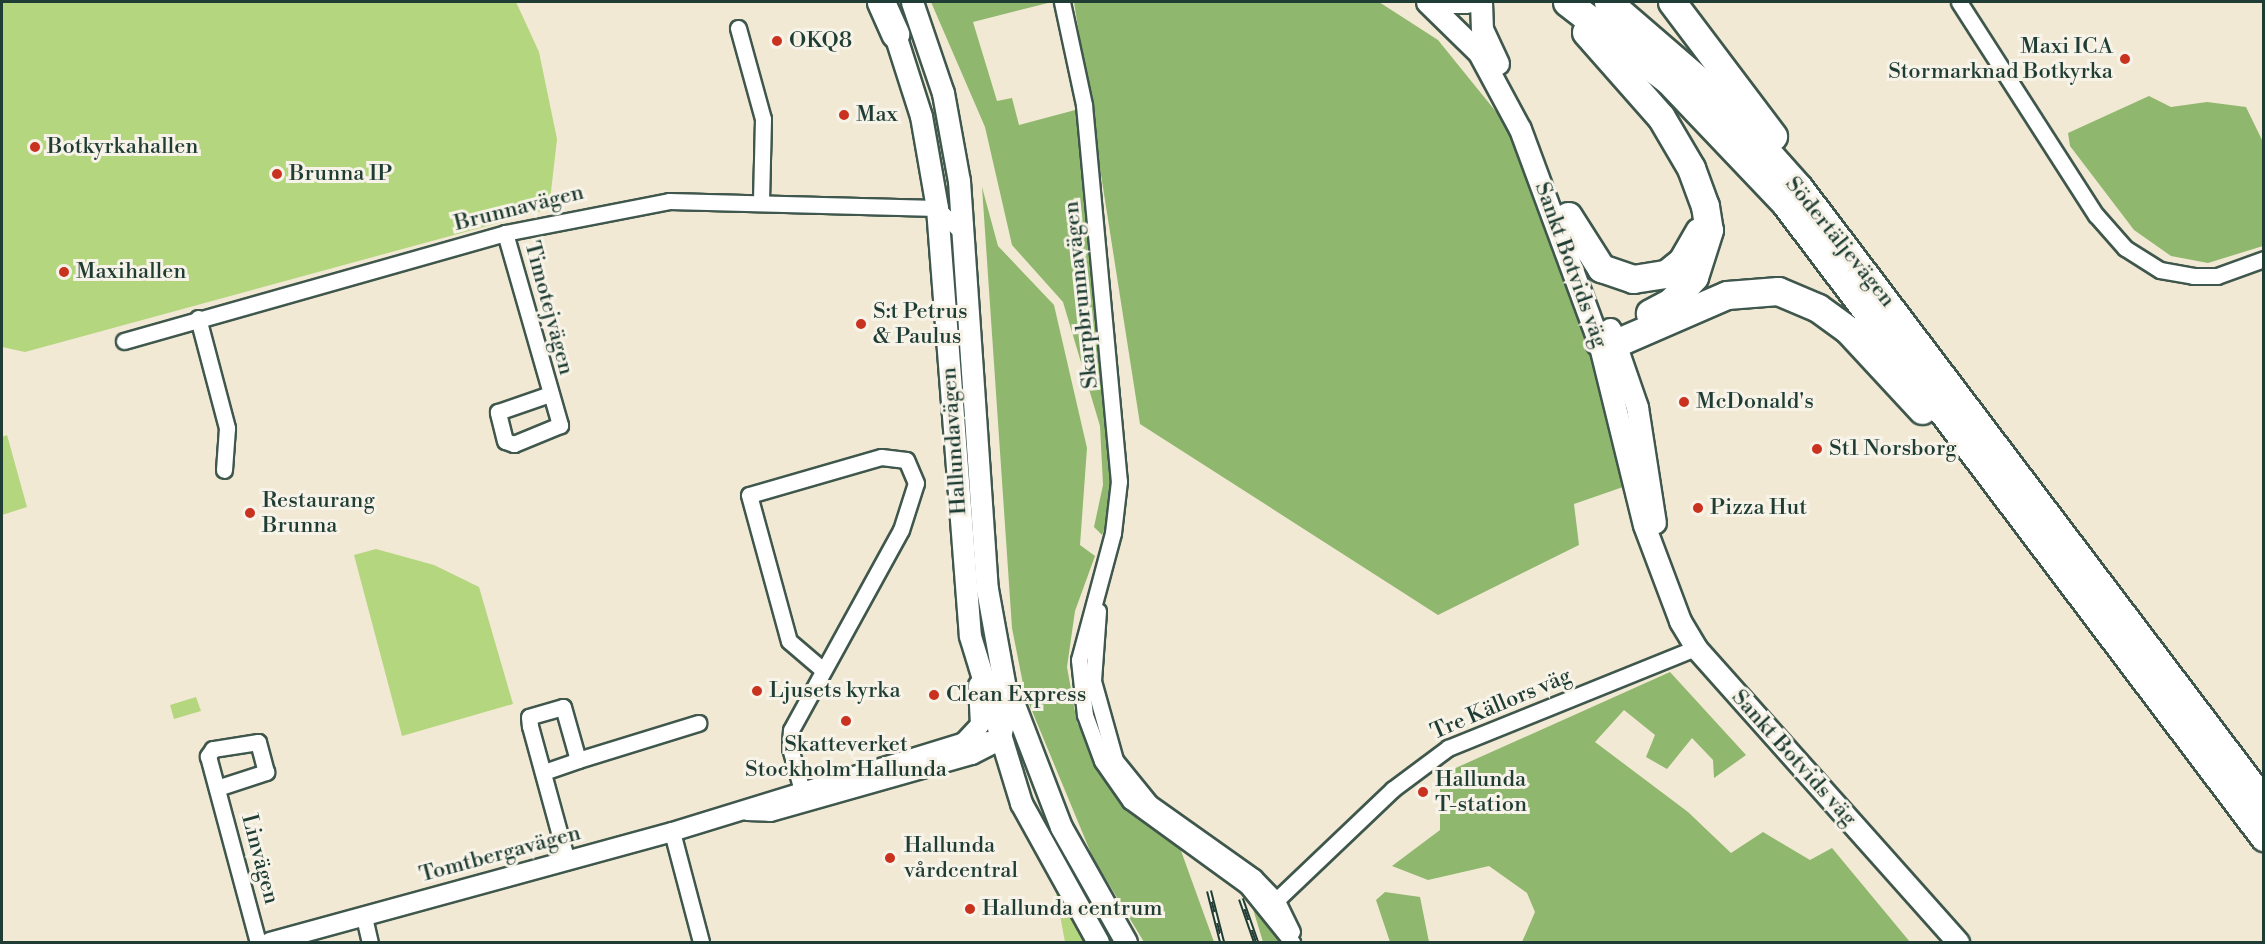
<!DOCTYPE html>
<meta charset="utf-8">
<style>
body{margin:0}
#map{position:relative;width:2265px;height:944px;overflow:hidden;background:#f2e9d4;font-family:"Libre Bodoni",serif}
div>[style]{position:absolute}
.green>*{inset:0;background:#b4d67e}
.forest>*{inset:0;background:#8fb76d}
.roads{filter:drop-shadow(2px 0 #3f574c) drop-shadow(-2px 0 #3f574c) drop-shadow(0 2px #3f574c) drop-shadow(0 -2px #3f574c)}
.minor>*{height:15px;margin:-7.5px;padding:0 7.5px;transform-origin:7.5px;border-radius:7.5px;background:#fff}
.tertiary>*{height:18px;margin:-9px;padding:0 9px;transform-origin:9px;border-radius:9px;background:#fff}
.secondary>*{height:21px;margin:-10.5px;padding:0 10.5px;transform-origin:10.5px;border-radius:10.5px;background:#fff}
.motorway>*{height:27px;margin:-13.5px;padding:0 13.5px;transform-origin:13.5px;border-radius:13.5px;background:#fff}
.rail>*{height:6px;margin-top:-3px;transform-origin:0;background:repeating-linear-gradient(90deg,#f7f3e8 0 11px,#1f3d34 0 22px);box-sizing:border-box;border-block:2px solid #1f3d34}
.dots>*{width:16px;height:16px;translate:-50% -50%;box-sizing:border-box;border:3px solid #f7f3e8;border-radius:50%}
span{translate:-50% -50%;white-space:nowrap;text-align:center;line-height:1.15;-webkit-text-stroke:6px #f7f3e8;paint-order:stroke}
.poi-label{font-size:22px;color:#1f3d34}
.left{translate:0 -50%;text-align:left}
.right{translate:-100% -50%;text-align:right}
.street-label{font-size:22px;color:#1f3d34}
.frame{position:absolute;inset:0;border:3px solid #1f3d34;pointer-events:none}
</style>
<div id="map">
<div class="green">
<div style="clip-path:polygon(2px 2px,516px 2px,539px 52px,557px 139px,549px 209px,25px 352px,2px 347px)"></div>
<div style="clip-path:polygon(7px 435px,27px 507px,2px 515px,2px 437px)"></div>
<div style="clip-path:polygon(376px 549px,434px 565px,479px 587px,513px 704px,402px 736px,354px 555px)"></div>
<div style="clip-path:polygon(196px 697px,201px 711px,174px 719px,170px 705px)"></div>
<div style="clip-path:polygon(1056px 894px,1063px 900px,1088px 942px,1065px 942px)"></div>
</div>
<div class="forest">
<div style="clip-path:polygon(931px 2px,1052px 2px,973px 22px,997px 101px,1012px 98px,1019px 125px,1079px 109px,1115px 503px,1102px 535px,1094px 527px,1103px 485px,1100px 426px,1063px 302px,1012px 245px,985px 127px)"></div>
<div style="clip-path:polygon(1074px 2px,1379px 2px,1438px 40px,1510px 129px,1603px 390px,1623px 487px,1574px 504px,1579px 545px,1438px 615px,1140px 424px)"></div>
<div style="clip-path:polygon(2149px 96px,2171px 107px,2207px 102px,2246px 107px,2263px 142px,2263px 246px,2208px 263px,2171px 256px,2134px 230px,2070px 146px,2068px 133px)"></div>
<div style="clip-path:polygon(982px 187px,998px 246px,1054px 305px,1087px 448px,1080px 545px,1095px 556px,1075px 611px,1067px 667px,1077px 723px,1121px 798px,1180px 848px,1214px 942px,1144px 942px,1093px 858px,1025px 694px,1012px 628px)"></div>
<div style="clip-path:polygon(1670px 672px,1746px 755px,1714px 778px,1713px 760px,1692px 738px,1667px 769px,1646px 757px,1655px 735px,1624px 710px,1595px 742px,1688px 812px,1731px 853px,1763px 832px,1810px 860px,1832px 848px,1910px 942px,1522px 942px,1535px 912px,1527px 893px,1489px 866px,1428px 880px,1392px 866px,1440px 830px,1440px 775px)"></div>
<div style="clip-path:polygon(1385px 892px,1420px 897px,1429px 942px,1390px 942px,1376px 900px)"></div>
<div style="clip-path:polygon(1250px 899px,1284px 942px,1263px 942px)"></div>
</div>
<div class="roads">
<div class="minor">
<div style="left:1062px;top:2px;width:105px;rotate:77.9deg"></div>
<div style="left:1084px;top:105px;width:378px;rotate:84.7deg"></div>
<div style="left:1119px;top:481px;width:52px;rotate:96.6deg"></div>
<div style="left:1113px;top:533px;width:131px;rotate:105deg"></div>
<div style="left:1079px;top:660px;width:55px;rotate:83.8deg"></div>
<div style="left:1085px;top:715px;width:49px;rotate:69.7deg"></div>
<div style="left:1102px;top:761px;width:49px;rotate:55deg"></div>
<div style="left:1130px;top:801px;width:145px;rotate:36deg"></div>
<div style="left:1247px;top:886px;width:72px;rotate:51.2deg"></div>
<div style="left:1959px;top:2px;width:253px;rotate:57.3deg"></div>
<div style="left:2096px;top:215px;width:44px;rotate:48.7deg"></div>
<div style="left:2125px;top:248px;width:41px;rotate:32.2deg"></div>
<div style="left:2160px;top:270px;width:34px;rotate:10deg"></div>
<div style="left:2193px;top:276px;width:24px"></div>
<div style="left:2217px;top:276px;width:50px;rotate:-19.9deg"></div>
<div style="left:738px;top:28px;width:94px;rotate:74.6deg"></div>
<div style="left:763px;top:119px;width:82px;rotate:91.4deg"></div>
<div style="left:505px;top:233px;width:200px;rotate:74deg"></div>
<div style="left:560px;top:425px;width:50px;rotate:157.6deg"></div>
<div style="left:514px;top:444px;width:9px;rotate:-162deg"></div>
<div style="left:505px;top:441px;width:30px;rotate:-104deg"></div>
<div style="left:498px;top:412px;width:55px;rotate:-19.1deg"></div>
<div style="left:198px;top:318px;width:114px;rotate:75.2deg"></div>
<div style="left:227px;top:428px;width:42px;rotate:94.1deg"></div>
<div style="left:124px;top:341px;width:396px;rotate:-15.8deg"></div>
<div style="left:505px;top:233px;width:167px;rotate:-11deg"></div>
<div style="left:669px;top:201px;width:268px;rotate:1.5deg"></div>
<div style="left:937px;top:208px;width:35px;rotate:45deg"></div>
<div style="left:1098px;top:611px;width:70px;rotate:94.1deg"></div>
<div style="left:1093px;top:681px;width:82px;rotate:74.4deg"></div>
<div style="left:1115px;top:760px;width:55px;rotate:50.9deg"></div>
<div style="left:1150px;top:803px;width:128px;rotate:35.4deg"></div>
<div style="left:1254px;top:877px;width:33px;rotate:46deg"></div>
<div style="left:1277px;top:901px;width:34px;rotate:64deg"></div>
<div style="left:578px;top:760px;width:126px;rotate:-17.1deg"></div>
<div style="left:544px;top:772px;width:36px;rotate:-19deg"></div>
<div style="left:578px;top:760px;width:55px;rotate:-105.8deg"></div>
<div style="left:563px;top:707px;width:35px;rotate:164deg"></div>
<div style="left:529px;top:717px;width:9px;rotate:84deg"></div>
<div style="left:530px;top:726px;width:140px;rotate:74.7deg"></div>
<div style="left:217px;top:788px;width:52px;rotate:-18.1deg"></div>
<div style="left:266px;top:772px;width:31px;rotate:-105deg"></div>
<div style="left:258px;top:742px;width:46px;rotate:171.2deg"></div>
<div style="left:213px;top:749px;width:9px;rotate:126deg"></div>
<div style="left:208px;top:756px;width:193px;rotate:75deg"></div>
<div style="left:805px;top:801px;width:55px;rotate:-105.8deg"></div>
<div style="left:790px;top:748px;width:18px;rotate:-87deg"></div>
<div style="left:791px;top:730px;width:228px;rotate:-61.2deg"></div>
<div style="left:901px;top:530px;width:49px;rotate:-72.3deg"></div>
<div style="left:916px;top:483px;width:25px;rotate:-113deg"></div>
<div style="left:906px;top:460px;width:25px;rotate:-173deg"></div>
<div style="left:881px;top:457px;width:137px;rotate:163.9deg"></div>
<div style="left:749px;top:495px;width:151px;rotate:74.7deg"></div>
<div style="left:789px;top:641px;width:45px;rotate:40.5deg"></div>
<div style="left:672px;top:832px;width:114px;rotate:75.2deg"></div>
<div style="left:1267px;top:909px;width:174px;rotate:-43.6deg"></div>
<div style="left:1393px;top:789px;width:69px;rotate:-36.7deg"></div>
<div style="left:1448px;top:748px;width:267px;rotate:-22deg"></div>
<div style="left:364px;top:917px;width:26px;rotate:77deg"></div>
</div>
<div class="tertiary">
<div style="left:964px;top:742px;width:23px;rotate:-47deg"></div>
<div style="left:980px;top:725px;width:40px;rotate:-92.9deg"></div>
<div style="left:747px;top:811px;width:23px;rotate:2deg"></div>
<div style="left:770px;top:812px;width:210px;rotate:-15.8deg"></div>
<div style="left:972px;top:755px;width:28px;rotate:-27deg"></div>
<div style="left:270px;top:942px;width:417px;rotate:-15.3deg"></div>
<div style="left:672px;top:832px;width:306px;rotate:-17.1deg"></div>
<div style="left:964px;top:742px;width:35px;rotate:-2deg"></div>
</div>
<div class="secondary">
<div style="left:912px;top:2px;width:96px;rotate:71.2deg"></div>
<div style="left:943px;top:93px;width:89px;rotate:79.7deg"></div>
<div style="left:959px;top:181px;width:409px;rotate:86.1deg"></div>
<div style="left:987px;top:589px;width:117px;rotate:79.7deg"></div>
<div style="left:1008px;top:704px;width:38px;rotate:104deg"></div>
<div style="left:1427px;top:2px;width:73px;rotate:44.4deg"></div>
<div style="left:1479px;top:53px;width:86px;rotate:61.7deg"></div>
<div style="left:1520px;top:129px;width:227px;rotate:69.7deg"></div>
<div style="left:1599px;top:342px;width:188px;rotate:76.2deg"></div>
<div style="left:1644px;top:525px;width:103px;rotate:69.4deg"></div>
<div style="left:1680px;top:621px;width:31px;rotate:59deg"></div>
<div style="left:1696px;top:648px;width:394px;rotate:48.3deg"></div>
<div style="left:1429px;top:2px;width:38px"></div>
<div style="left:1481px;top:2px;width:27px;rotate:88deg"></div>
<div style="left:1482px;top:29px;width:38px;rotate:65deg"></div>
<div style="left:890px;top:19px;width:102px;rotate:72.3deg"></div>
<div style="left:921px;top:116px;width:93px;rotate:80.1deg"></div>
<div style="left:937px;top:208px;width:429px;rotate:85.6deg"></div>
<div style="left:970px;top:636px;width:175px;rotate:73deg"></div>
<div style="left:1021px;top:803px;width:159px;rotate:61deg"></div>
<div style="left:1610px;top:329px;width:83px;rotate:70.9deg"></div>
<div style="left:1637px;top:407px;width:117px;rotate:81.2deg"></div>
<div style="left:1013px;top:702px;width:134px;rotate:69deg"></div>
<div style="left:1061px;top:827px;width:132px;rotate:60.5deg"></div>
</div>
<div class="motorway">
<div style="left:881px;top:2px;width:35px;rotate:66deg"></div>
<div style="left:1567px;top:2px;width:128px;rotate:37.7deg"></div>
<div style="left:1668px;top:80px;width:170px;rotate:46.4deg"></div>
<div style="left:1785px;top:203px;width:795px;rotate:52.93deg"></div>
<div style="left:1608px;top:2px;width:144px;rotate:40.8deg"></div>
<div style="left:1717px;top:96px;width:123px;rotate:48.3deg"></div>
<div style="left:1799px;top:188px;width:770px;rotate:52.86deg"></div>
<div style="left:1672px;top:2px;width:168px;rotate:53deg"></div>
<div style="left:1586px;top:32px;width:113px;rotate:48.6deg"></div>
<div style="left:1661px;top:117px;width:59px;rotate:59.5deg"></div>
<div style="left:1691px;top:168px;width:40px;rotate:69.8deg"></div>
<div style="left:1705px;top:206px;width:24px;rotate:81deg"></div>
<div style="left:1709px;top:230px;width:49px;rotate:107.7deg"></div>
<div style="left:1694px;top:277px;width:34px;rotate:133deg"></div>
<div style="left:1671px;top:302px;width:24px;rotate:152deg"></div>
<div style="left:1568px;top:216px;width:62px;rotate:57.6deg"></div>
<div style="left:1601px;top:268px;width:34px;rotate:19deg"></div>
<div style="left:1633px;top:279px;width:33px;rotate:-9deg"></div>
<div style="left:1666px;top:274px;width:21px;rotate:-39deg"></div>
<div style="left:1682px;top:261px;width:34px;rotate:-60deg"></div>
<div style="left:1599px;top:342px;width:17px;rotate:3deg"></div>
<div style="left:1616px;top:343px;width:121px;rotate:-23.4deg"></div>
<div style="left:1727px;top:295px;width:51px;rotate:-4.5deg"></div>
<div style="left:1778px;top:291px;width:43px;rotate:23deg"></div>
<div style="left:1818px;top:308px;width:37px;rotate:36deg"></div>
<div style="left:1848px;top:330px;width:109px;rotate:47.2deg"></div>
</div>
</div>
<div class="rail">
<div style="left:1209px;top:891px;width:53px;rotate:75.7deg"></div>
<div style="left:1241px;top:899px;width:46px;rotate:70.8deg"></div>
</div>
<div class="dots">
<div style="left:777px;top:41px;background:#c8321e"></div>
<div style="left:2125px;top:59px;background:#c8321e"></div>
<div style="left:844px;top:115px;background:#c8321e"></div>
<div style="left:35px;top:147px;background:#c8321e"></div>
<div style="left:277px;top:174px;background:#c8321e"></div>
<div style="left:64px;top:272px;background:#c8321e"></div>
<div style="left:861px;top:324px;background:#c8321e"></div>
<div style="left:1684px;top:402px;background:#c8321e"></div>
<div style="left:1817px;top:449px;background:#c8321e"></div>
<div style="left:1698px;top:508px;background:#c8321e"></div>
<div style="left:250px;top:513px;background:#c8321e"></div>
<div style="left:757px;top:691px;background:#c8321e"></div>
<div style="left:934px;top:695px;background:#c8321e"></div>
<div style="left:846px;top:721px;background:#c8321e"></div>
<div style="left:1423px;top:792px;background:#c8321e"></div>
<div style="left:890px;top:858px;background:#c8321e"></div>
<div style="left:970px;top:909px;background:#c8321e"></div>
</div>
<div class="poi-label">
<span class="left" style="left:789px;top:41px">OKQ8</span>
<span class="right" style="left:2113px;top:59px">Maxi ICA<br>Stormarknad Botkyrka</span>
<span class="left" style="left:856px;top:115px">Max</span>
<span class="left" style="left:47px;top:147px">Botkyrkahallen</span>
<span class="left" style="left:289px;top:174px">Brunna IP</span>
<span class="left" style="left:76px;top:272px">Maxihallen</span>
<span class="left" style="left:873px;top:324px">S:t Petrus<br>&amp; Paulus</span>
<span class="left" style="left:1696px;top:402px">McDonald's</span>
<span class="left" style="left:1829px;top:449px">St1 Norsborg</span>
<span class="left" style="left:262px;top:513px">Restaurang<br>Brunna</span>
<span class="left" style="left:1710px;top:508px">Pizza Hut</span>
<span class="left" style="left:769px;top:691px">Ljusets kyrka</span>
<span class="left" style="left:946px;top:695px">Clean Express</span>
<span style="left:846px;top:757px">Skatteverket<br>Stockholm Hallunda</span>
<span class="left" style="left:1435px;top:792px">Hallunda<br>T-station</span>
<span class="left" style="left:904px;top:858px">Hallunda<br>vårdcentral</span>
<span class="left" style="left:982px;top:909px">Hallunda centrum</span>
</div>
<div class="street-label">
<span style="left:519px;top:208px;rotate:-14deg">Brunnavägen</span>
<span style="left:1840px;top:242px;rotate:51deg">Södertäljevägen</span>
<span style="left:1571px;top:265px;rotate:70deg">Sankt Botvids väg</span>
<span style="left:1081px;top:295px;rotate:-96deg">Skarpbrunnavägen</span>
<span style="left:549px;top:308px;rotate:75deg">Timotejvägen</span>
<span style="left:954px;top:441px;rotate:-94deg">Hallundavägen</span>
<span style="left:1501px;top:704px;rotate:-23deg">Tre Källors väg</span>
<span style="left:1794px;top:758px;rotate:48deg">Sankt Botvids väg</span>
<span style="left:500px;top:854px;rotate:-15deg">Tomtbergavägen</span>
<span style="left:260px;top:859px;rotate:75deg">Linvägen</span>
</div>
<div class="frame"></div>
</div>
